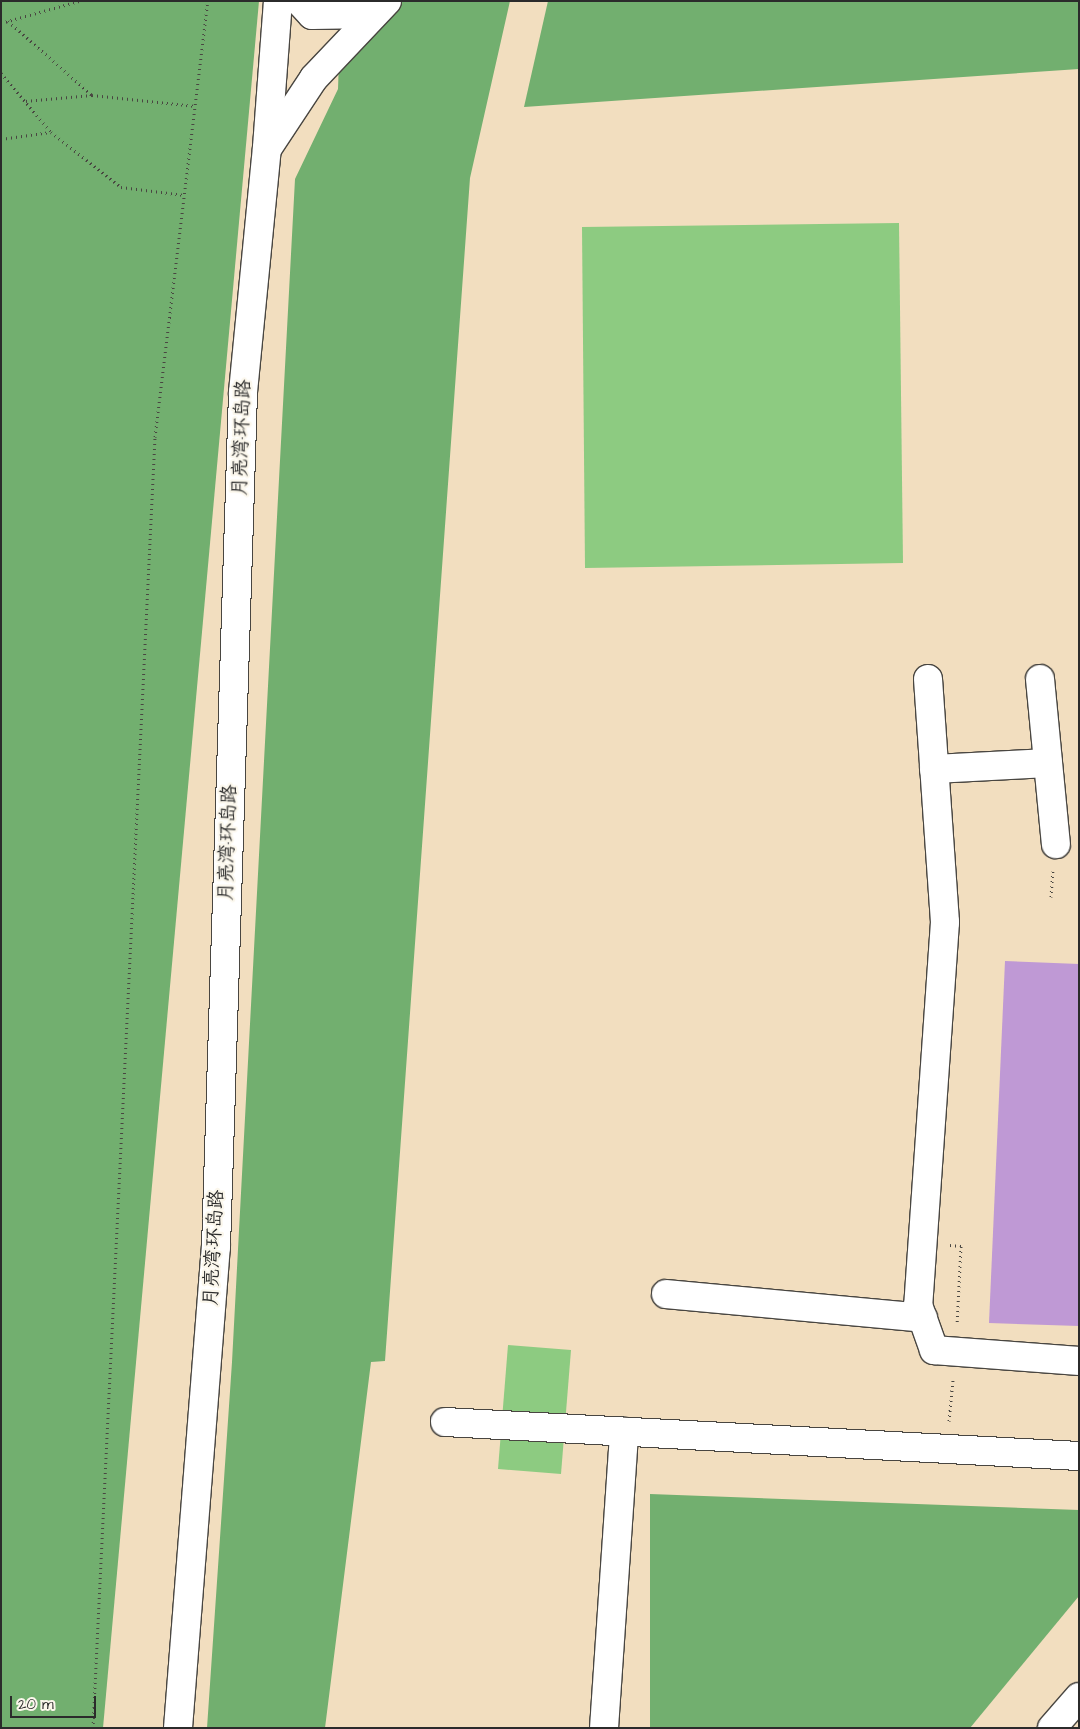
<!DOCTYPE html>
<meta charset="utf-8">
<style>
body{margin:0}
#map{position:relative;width:1080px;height:1729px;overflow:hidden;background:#f2debf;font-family:"Architects Daughter","LXGW WenKai TC",sans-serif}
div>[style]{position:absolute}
.green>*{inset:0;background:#8dcb81}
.forest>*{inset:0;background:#72af6f}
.building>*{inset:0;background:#bf99d5}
.path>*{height:3px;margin-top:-1.5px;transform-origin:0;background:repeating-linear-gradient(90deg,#494641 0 1px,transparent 0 5px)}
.roads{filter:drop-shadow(1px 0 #494641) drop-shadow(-1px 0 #494641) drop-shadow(0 1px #494641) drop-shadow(0 -1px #494641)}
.minor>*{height:28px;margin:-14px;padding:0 14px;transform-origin:14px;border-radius:14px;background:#fff}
span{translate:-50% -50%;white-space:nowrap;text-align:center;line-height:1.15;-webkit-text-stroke:4.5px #fbf7ec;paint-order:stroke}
.street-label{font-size:19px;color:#2b2b2b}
.frame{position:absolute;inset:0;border:2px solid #2b2b2b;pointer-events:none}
.scale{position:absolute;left:10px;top:1696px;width:86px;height:22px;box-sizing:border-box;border:2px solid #2b2b2b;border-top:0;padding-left:6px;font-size:15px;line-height:18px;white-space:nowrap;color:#2b2b2b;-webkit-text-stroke:4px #fbf7ec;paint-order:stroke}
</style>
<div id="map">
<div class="green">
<div style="clip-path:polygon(899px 223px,903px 563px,585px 568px,582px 227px)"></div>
<div style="clip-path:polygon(508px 1345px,571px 1350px,561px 1474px,498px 1469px)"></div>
</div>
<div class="forest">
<div style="clip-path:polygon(1px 1px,259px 1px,103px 1728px,1px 1728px)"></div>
<div style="clip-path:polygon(341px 1px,510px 1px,470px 178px,385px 1361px,371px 1362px,325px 1728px,207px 1728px,232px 1362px,295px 179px,338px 89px)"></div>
<div style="clip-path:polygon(548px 1px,1079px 1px,1079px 69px,524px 107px)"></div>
<div style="clip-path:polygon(650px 1494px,1079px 1510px,1079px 1596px,970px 1728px,650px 1728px)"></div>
</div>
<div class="building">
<div style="clip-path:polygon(1005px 961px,1079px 964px,1079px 1326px,989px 1323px)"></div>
</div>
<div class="path">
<div style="left:8px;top:21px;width:112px;rotate:41.4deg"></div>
<div style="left:92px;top:95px;width:67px;rotate:174.9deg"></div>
<div style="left:1px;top:23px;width:81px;rotate:-15.8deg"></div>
<div style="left:1px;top:73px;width:77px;rotate:49.7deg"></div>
<div style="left:51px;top:132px;width:89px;rotate:38.2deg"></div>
<div style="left:121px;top:187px;width:64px;rotate:7.2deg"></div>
<div style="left:92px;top:95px;width:104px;rotate:6.1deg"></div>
<div style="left:1px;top:139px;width:50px;rotate:-8deg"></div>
<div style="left:1051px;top:897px;width:26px;rotate:-86deg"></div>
<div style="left:950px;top:1245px;width:11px;rotate:5deg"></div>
<div style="left:961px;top:1246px;width:78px;rotate:92.9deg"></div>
<div style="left:949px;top:1421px;width:41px;rotate:-84.4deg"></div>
<div style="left:93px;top:1728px;width:1292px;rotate:-87.25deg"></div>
<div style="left:155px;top:437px;width:439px;rotate:-83.1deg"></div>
</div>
<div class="roads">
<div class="minor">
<div style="left:299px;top:1px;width:19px;rotate:47deg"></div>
<div style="left:312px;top:15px;width:60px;rotate:-1deg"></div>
<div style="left:267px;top:147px;width:146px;rotate:-85.7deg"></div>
<div style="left:928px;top:679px;width:244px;rotate:86deg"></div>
<div style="left:945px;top:922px;width:384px;rotate:94deg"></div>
<div style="left:918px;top:1305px;width:48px;rotate:70.4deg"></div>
<div style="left:934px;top:1350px;width:145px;rotate:4.3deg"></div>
<div style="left:1040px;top:679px;width:166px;rotate:84.5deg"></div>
<div style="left:934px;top:769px;width:114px;rotate:-3deg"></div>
<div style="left:666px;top:1294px;width:258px;rotate:5.3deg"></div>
<div style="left:445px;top:1422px;width:635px;rotate:3.07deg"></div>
<div style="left:178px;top:1728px;width:482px;rotate:-85.5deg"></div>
<div style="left:216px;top:1247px;width:855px;rotate:-88.19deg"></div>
<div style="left:243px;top:392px;width:244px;rotate:-84.4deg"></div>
<div style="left:267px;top:149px;width:85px;rotate:-56.5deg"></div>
<div style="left:314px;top:78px;width:106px;rotate:-46.5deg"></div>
<div style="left:604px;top:1728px;width:297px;rotate:-86.1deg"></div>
<div style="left:1052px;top:1728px;width:41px;rotate:-48.9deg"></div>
</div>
</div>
<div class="street-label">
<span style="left:242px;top:438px;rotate:-88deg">月亮湾·环岛路</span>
<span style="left:228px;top:843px;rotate:-88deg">月亮湾·环岛路</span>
<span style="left:214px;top:1248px;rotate:-87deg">月亮湾·环岛路</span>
</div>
<div class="frame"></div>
<div class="scale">20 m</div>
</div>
